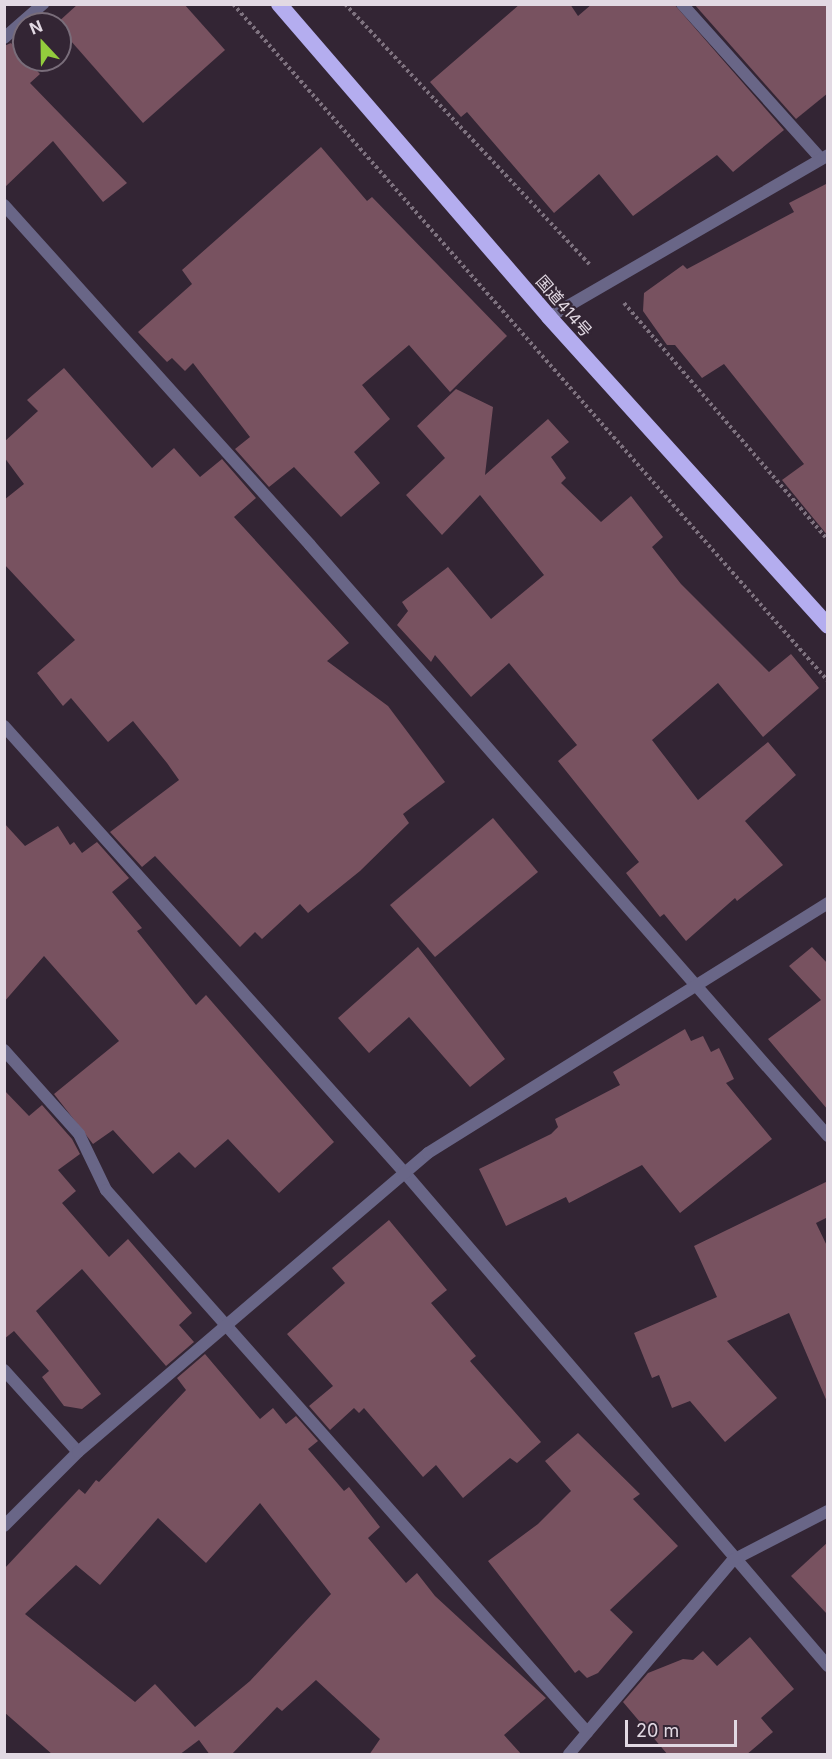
<!DOCTYPE html>
<meta charset="utf-8">
<style>
body{margin:0}
#map{position:relative;width:832px;height:1759px;overflow:hidden;background:#332534;font-family:Inter,"Noto Sans JP",sans-serif}
div>[style]{position:absolute}
.building>*{inset:0;background:#785260}
.path>*{height:4px;margin-top:-2px;transform-origin:0;background:repeating-linear-gradient(90deg,#7e727f 0 3px,transparent 0 6px)}
.minor>*{height:12px;margin:-6px;padding:0 6px;transform-origin:6px;border-radius:6px;background:#696687}
.trunk>*{height:16px;margin:-8px;padding:0 8px;transform-origin:8px;border-radius:8px;background:#b4adef}
span{translate:-50% -50%;white-space:nowrap;text-align:center;line-height:1.15;-webkit-text-stroke:4.5px #332534;paint-order:stroke}
.street-label{font-size:16px;color:#e2d9e3}
.frame{position:absolute;inset:0;border:6px solid #e2d9e3;pointer-events:none}
.north{position:absolute;left:12px;top:12px;width:60px;height:60px;box-sizing:border-box;background:#332534;border:2px solid #796d7a;border-radius:50%;rotate:338deg;font-size:16px;font-weight:700;line-height:24px;text-align:center;color:#e2d9e3}
.north::after{content:'';display:block;margin:auto;width:21px;height:27px;background:#93cc3d;clip-path:polygon(50% 0,100% 100%,50% 72%,0 100%)}
.scale{position:absolute;left:625px;top:1720px;width:112px;height:27px;box-sizing:border-box;border:3px solid #e2d9e3;border-top:0;padding-left:8px;font-size:18px;line-height:21px;white-space:nowrap;color:#e2d9e3;-webkit-text-stroke:4px #332534;paint-order:stroke}
</style>
<div id="map">
<div class="building">
<div style="clip-path:polygon(78px 4px,184px 4px,225px 50px,143px 123px,56px 24px)"></div>
<div style="clip-path:polygon(520px 4px,570px 4px,578px 16px,592px 4px,674px 4px,784px 130px,733px 172px,717px 155px,633px 216px,599px 174px,554px 213px,467px 112px,461px 117px,430px 82px)"></div>
<div style="clip-path:polygon(694px 4px,828px 4px,828px 93px,796px 119px)"></div>
<div style="clip-path:polygon(11px 43px,40px 74px,30px 83px,127px 183px,103px 202px,53px 141px,4px 188px,4px 46px)"></div>
<div style="clip-path:polygon(321px 147px,367px 201px,372px 197px,507px 336px,450px 392px,409px 345px,362px 385px,390px 419px,354px 452px,380px 483px,341px 517px,294px 467px,269px 487px,235px 449px,250px 437px,193px 363px,185px 371px,172px 358px,167px 362px,138px 332px,192px 284px,182px 270px)"></div>
<div style="clip-path:polygon(828px 183px,828px 536px,782px 480px,804px 464px,724px 364px,702px 378px,675px 345px,667px 345px,643px 311px,644px 293px,683px 265px,687px 269px,794px 212px,789px 203px)"></div>
<div style="clip-path:polygon(64px 368px,152px 468px,174px 448px,200px 477px,222px 459px,256px 498px,234px 517px,349px 643px,327px 661px,388px 706px,445px 782px,403px 814px,409px 823px,360px 871px,308px 913px,300px 904px,262px 939px,255px 932px,240px 947px,155px 856px,142px 867px,110px 832px,179px 780px,167px 763px,133px 721px,108px 742px,71px 698px,63px 706px,37px 673px,75px 640px,4px 564px,4px 500px,24px 484px,4px 457px,4px 442px,38px 411px,27px 400px)"></div>
<div style="clip-path:polygon(456px 389px,493px 407px,485px 475px,548px 419px,569px 442px,551px 457px,566px 478px,561px 483px,601px 522px,631px 496px,663px 537px,652px 547px,681px 584px,769px 672px,791px 654px,819px 688px,763px 737px,718px 683px,652px 740px,698px 800px,768px 742px,796px 775px,745px 821px,783px 865px,737px 901px,735px 898px,686px 941px,664px 914px,660px 917px,626px 873px,639px 862px,558px 761px,577px 745px,509px 663px,471px 697px,435px 655px,431px 662px,397px 625px,408px 611px,402px 602px,448px 567px,491px 619px,544px 575px,480px 495px,442px 535px,406px 495px,445px 458px,417px 426px)"></div>
<div style="clip-path:polygon(493px 818px,538px 872px,435px 957px,390px 905px)"></div>
<div style="clip-path:polygon(4px 823px,25px 846px,58px 826px,70px 845px,74px 842px,82px 853px,97px 842px,129px 878px,112px 892px,142px 928px,137px 931px,196px 1005px,206px 995px,334px 1142px,279px 1193px,228px 1139px,195px 1168px,179px 1152px,153px 1174px,113px 1130px,93px 1144px,54px 1094px,119px 1041px,44px 956px,4px 1002px)"></div>
<div style="clip-path:polygon(418px 947px,505px 1059px,470px 1087px,409px 1017px,369px 1053px,338px 1018px)"></div>
<div style="clip-path:polygon(812px 947px,828px 964px,828px 1110px,768px 1039px,821px 1000px,789px 966px)"></div>
<div style="clip-path:polygon(685px 1029px,691px 1041px,703px 1036px,711px 1052px,719px 1048px,734px 1079px,726px 1083px,772px 1139px,680px 1213px,642px 1165px,569px 1203px,566px 1197px,506px 1226px,479px 1169px,551px 1134px,558px 1127px,555px 1119px,620px 1085px,613px 1072px)"></div>
<div style="clip-path:polygon(4px 1090px,29px 1116px,42px 1105px,72px 1139px,80px 1154px,58px 1170px,76px 1191px,62px 1203px,109px 1257px,128px 1239px,192px 1313px,179px 1325px,194px 1342px,166px 1366px,82px 1269px,36px 1311px,101px 1394px,82px 1409px,64px 1406px,42px 1377px,49px 1371px,14px 1331px,4px 1339px)"></div>
<div style="clip-path:polygon(828px 1181px,828px 1217px,816px 1223px,828px 1248px,828px 1404px,789px 1313px,727px 1341px,777px 1398px,725px 1442px,690px 1401px,672px 1408px,659px 1375px,652px 1378px,634px 1333px,717px 1297px,694px 1246px)"></div>
<div style="clip-path:polygon(389px 1220px,447px 1290px,431px 1303px,476px 1356px,470px 1361px,541px 1442px,517px 1463px,510px 1458px,463px 1498px,436px 1465px,423px 1477px,364px 1408px,359px 1413px,354px 1408px,330px 1430px,309px 1406px,333px 1386px,287px 1334px,345px 1283px,332px 1268px)"></div>
<div style="clip-path:polygon(evenodd,205px 1354px,260px 1419px,273px 1408px,286px 1424px,296px 1416px,318px 1441px,308px 1449px,344px 1491px,349px 1487px,380px 1527px,368px 1538px,406px 1583px,417px 1573px,435px 1596px,546px 1698px,504px 1735px,522px 1755px,369px 1755px,380px 1739px,316px 1680px,282px 1711px,277px 1707px,231px 1755px,210px 1755px,199px 1740px,179px 1755px,53px 1755px,4px 1712px,4px 1569px,79px 1489px,85px 1494px,96px 1480px,99px 1482px,186px 1390px,177px 1378px,205px 1354px,260px 1503px,331px 1594px,250px 1681px,195px 1727px,155px 1684px,135px 1702px,25px 1614px,76px 1565px,100px 1585px,158px 1518px,206px 1563px,260px 1503px)"></div>
<div style="clip-path:polygon(578px 1433px,640px 1494px,633px 1499px,678px 1546px,610px 1610px,633px 1632px,598px 1673px,587px 1678px,579px 1670px,575px 1673px,488px 1561px,538px 1524px,571px 1491px,545px 1461px)"></div>
<div style="clip-path:polygon(828px 1542px,828px 1615px,791px 1576px)"></div>
<div style="clip-path:polygon(750px 1637px,794px 1689px,761px 1718px,773px 1732px,746px 1755px,668px 1755px,623px 1702px,648px 1673px,683px 1659px,693px 1660px,703px 1651px,717px 1666px)"></div>
</div>
<div class="path">
<div style="left:233px;top:4px;width:901px;rotate:48.69deg"></div>
<div style="left:345px;top:4px;width:357px;rotate:46.8deg"></div>
<div style="left:624px;top:303px;width:313px;rotate:49.3deg"></div>
</div>
<div class="minor">
<div style="left:682px;top:4px;width:208px;rotate:48.1deg"></div>
<div style="left:4px;top:38px;width:52px;rotate:-41.1deg"></div>
<div style="left:4px;top:205px;width:457px;rotate:48deg"></div>
<div style="left:310px;top:545px;width:786px;rotate:48.77deg"></div>
<div style="left:549px;top:317px;width:323px;rotate:-30.1deg"></div>
<div style="left:4px;top:726px;width:599px;rotate:48.11deg"></div>
<div style="left:404px;top:1172px;width:651px;rotate:49.36deg"></div>
<div style="left:4px;top:1050px;width:113px;rotate:48.2deg"></div>
<div style="left:79px;top:1134px;width:62px;rotate:64.3deg"></div>
<div style="left:106px;top:1190px;width:725px;rotate:48.41deg"></div>
<div style="left:4px;top:1370px;width:110px;rotate:47.9deg"></div>
<div style="left:4px;top:1526px;width:105px;rotate:-45deg"></div>
<div style="left:78px;top:1452px;width:460px;rotate:-40.5deg"></div>
<div style="left:428px;top:1153px;width:472px;rotate:-32deg"></div>
<div style="left:569px;top:1754px;width:254px;rotate:-49.8deg"></div>
<div style="left:733px;top:1560px;width:107px;rotate:-27.3deg"></div>
</div>
<div class="trunk">
<div style="left:279px;top:4px;width:413px;rotate:49.2deg"></div>
<div style="left:549px;top:317px;width:416px;rotate:47.9deg"></div>
</div>
<div class="street-label">
<span style="left:564px;top:306px;rotate:49deg">国道414号</span>
</div>
<div class="frame"></div>
<div class="north">N</div>
<div class="scale">20 m</div>
</div>
